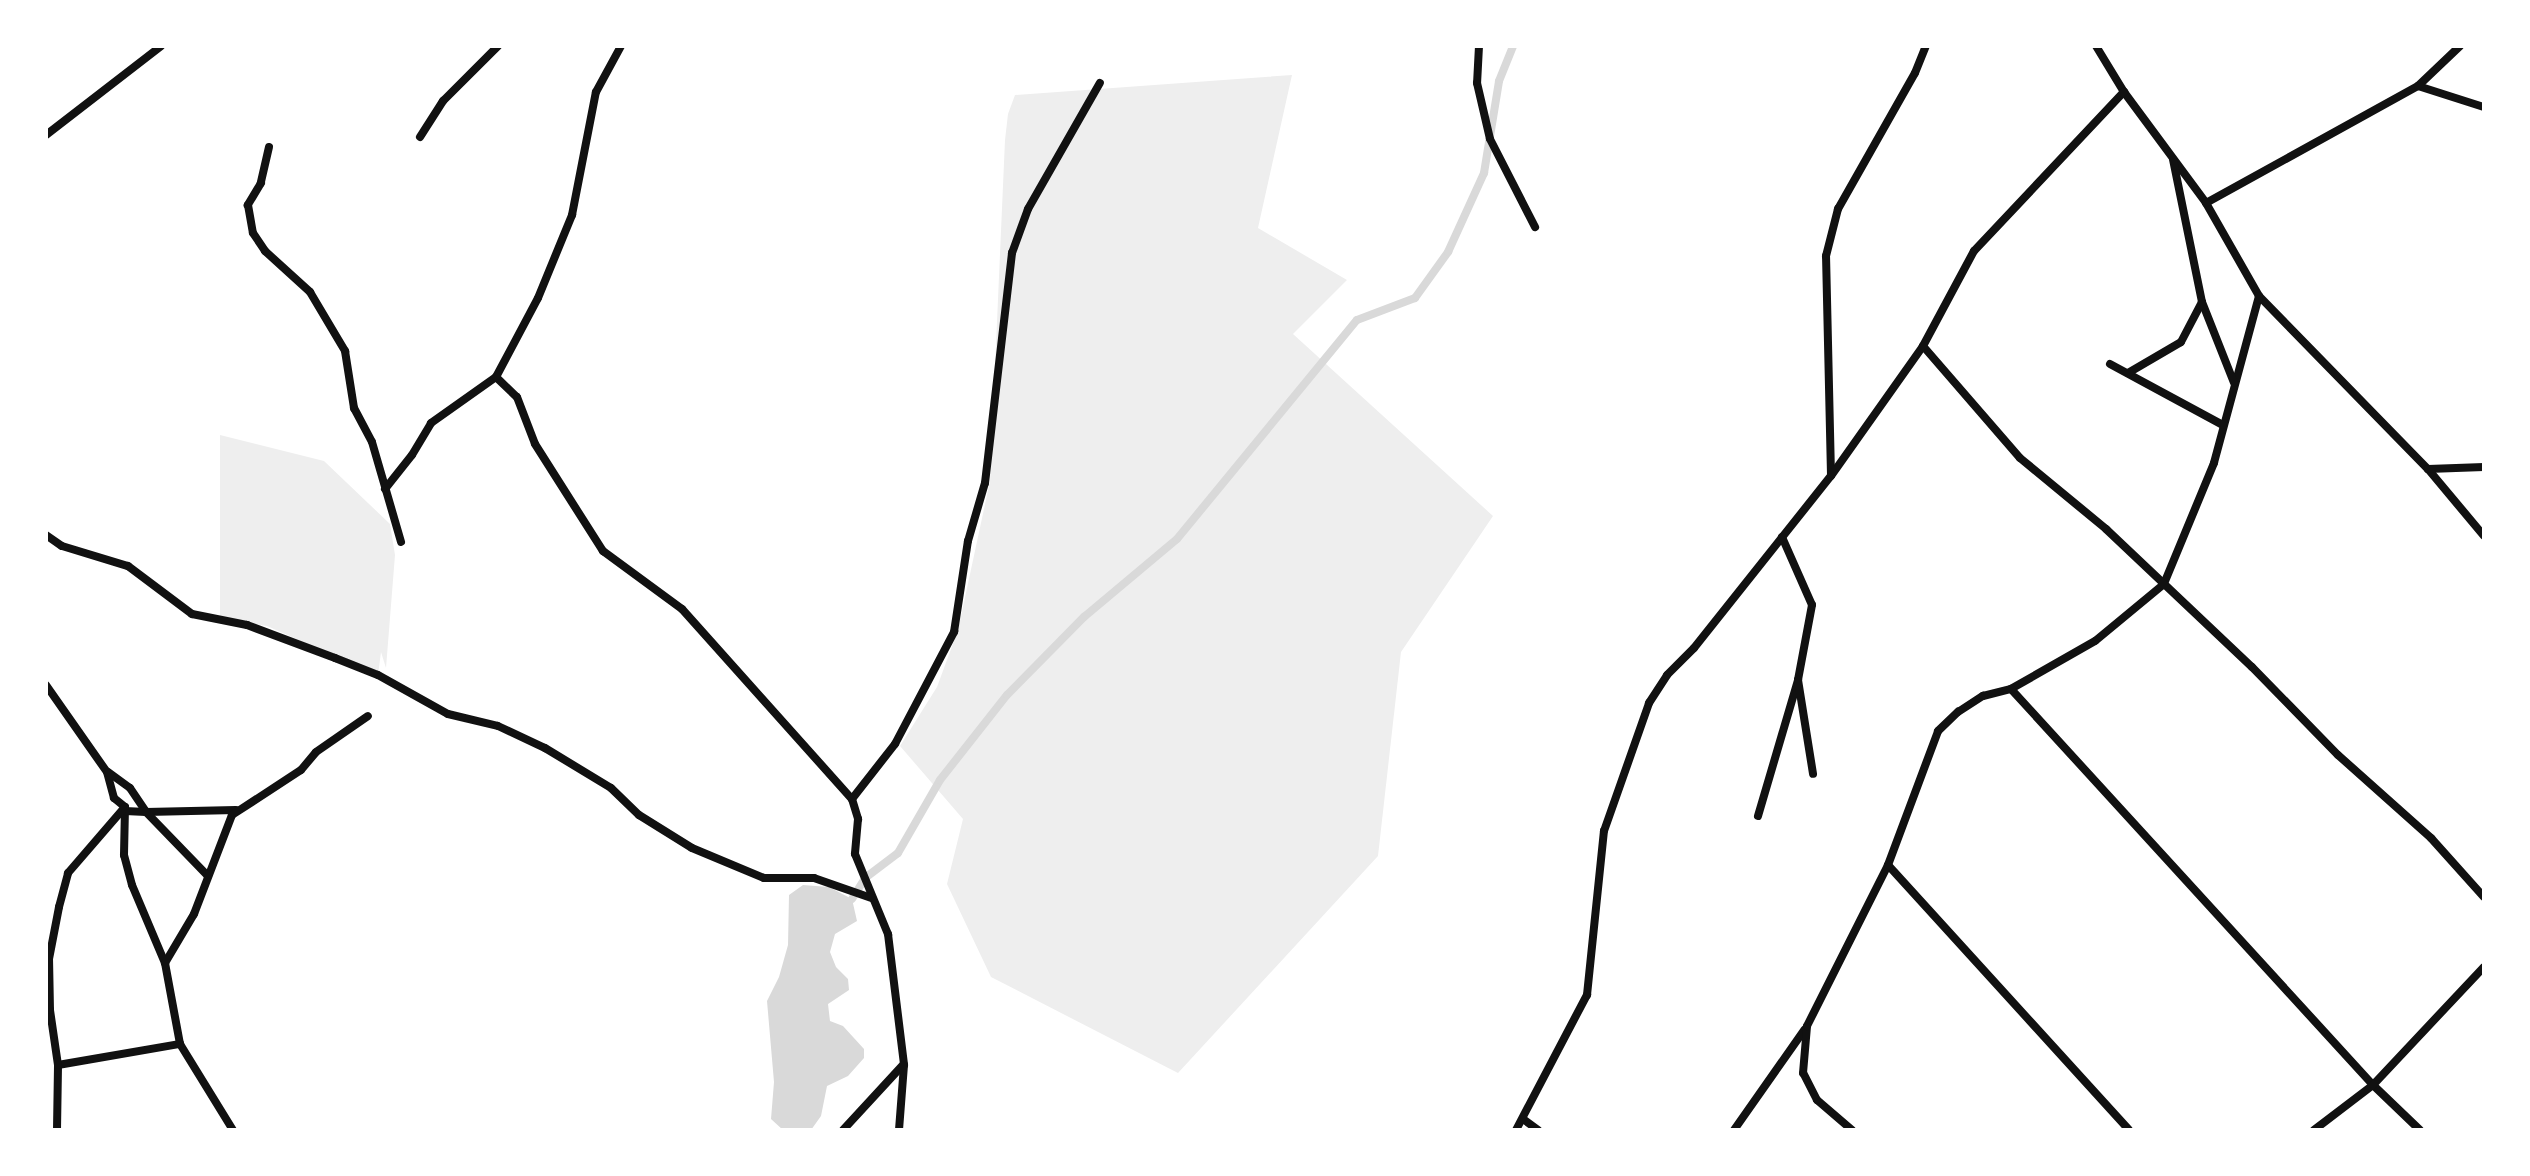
<!DOCTYPE html>
<style>
body{margin:0}
#map{position:relative;width:2530px;height:1176px;overflow:hidden;background:#fff;font-family:Overpass,sans-serif}
div>[style]{position:absolute}
.green>*{inset:0;background:#eee}
.water>*{inset:0;background:#d9d9d9}
.stream>*{height:8px;margin:-4px;padding:0 4px;transform-origin:4px;border-radius:4px;background:#d9d9d9}
.minor>*{height:8px;margin:-4px;padding:0 4px;transform-origin:4px;border-radius:4px;background:#111}
span{translate:-50% -50%;white-space:nowrap;text-align:center;line-height:1.15;-webkit-text-stroke:6px #fff;paint-order:stroke}
.frame{position:absolute;inset:0;border:48px solid #fff;pointer-events:none}
</style>
<div id="map">
<div class="green">
<div style="clip-path:polygon(1292px 75px,1258px 228px,1347px 280px,1293px 334px,1493px 516px,1401px 652px,1378px 856px,1178px 1073px,991px 977px,947px 884px,963px 819px,900px 746px,937px 687px,958px 630px,990px 481px,1005px 140px,1008px 114px,1015px 95px)"></div>
<div style="clip-path:polygon(220px 435px,324px 461px,390px 524px,395px 555px,386px 668px,381px 652px,378px 675px,267px 626px,220px 618px)"></div>
</div>
<div class="water">
<div style="clip-path:polygon(803px 885px,829px 887px,852px 899px,857px 921px,835px 934px,830px 952px,836px 967px,848px 979px,849px 990px,828px 1004px,830px 1021px,843px 1026px,864px 1049px,864px 1058px,848px 1076px,827px 1086px,821px 1116px,811px 1130px,783px 1130px,771px 1119px,774px 1082px,767px 1001px,779px 977px,788px 945px,789px 895px)"></div>
</div>
<div class="stream">
<div style="left:852px;top:899px;width:25px;rotate:-58deg"></div>
<div style="left:865px;top:878px;width:41px;rotate:-37.1deg"></div>
<div style="left:898px;top:853px;width:84px;rotate:-60.1deg"></div>
<div style="left:940px;top:780px;width:108px;rotate:-51.8deg"></div>
<div style="left:1007px;top:695px;width:110px;rotate:-45.4deg"></div>
<div style="left:1084px;top:617px;width:121px;rotate:-40deg"></div>
<div style="left:1177px;top:539px;width:283px;rotate:-50.6deg"></div>
<div style="left:1357px;top:320px;width:62px;rotate:-20.8deg"></div>
<div style="left:1415px;top:298px;width:57px;rotate:-54.3deg"></div>
<div style="left:1448px;top:252px;width:87px;rotate:-65.5deg"></div>
<div style="left:1484px;top:173px;width:93px;rotate:-80.7deg"></div>
<div style="left:1499px;top:81px;width:38px;rotate:-68deg"></div>
</div>
<div class="minor">
<div style="left:1479px;top:46px;width:37px;rotate:93deg"></div>
<div style="left:1477px;top:83px;width:57px;rotate:76.9deg"></div>
<div style="left:1490px;top:139px;width:99px;rotate:62.9deg"></div>
<div style="left:2096px;top:46px;width:54px;rotate:58.7deg"></div>
<div style="left:2124px;top:92px;width:138px;rotate:53.5deg"></div>
<div style="left:2206px;top:203px;width:107px;rotate:60.3deg"></div>
<div style="left:2259px;top:296px;width:242px;rotate:45.7deg"></div>
<div style="left:2428px;top:469px;width:87px;rotate:50.1deg"></div>
<div style="left:2418px;top:86px;width:69px;rotate:17.7deg"></div>
<div style="left:46px;top:135px;width:145px;rotate:-37.7deg"></div>
<div style="left:420px;top:137px;width:43px;rotate:-57.4deg"></div>
<div style="left:443px;top:101px;width:78px;rotate:-45deg"></div>
<div style="left:269px;top:147px;width:37px;rotate:103deg"></div>
<div style="left:261px;top:183px;width:26px;rotate:121deg"></div>
<div style="left:248px;top:205px;width:28px;rotate:80deg"></div>
<div style="left:253px;top:233px;width:22px;rotate:56deg"></div>
<div style="left:265px;top:251px;width:61px;rotate:42.3deg"></div>
<div style="left:310px;top:292px;width:69px;rotate:59.3deg"></div>
<div style="left:345px;top:351px;width:58px;rotate:81deg"></div>
<div style="left:354px;top:408px;width:38px;rotate:62deg"></div>
<div style="left:372px;top:442px;width:104px;rotate:73.8deg"></div>
<div style="left:2206px;top:203px;width:242px;rotate:-28.9deg"></div>
<div style="left:2418px;top:86px;width:58px;rotate:-43.6deg"></div>
<div style="left:2259px;top:296px;width:173px;rotate:105.1deg"></div>
<div style="left:2214px;top:463px;width:131px;rotate:112.5deg"></div>
<div style="left:2164px;top:584px;width:89px;rotate:140.4deg"></div>
<div style="left:2095px;top:641px;width:97px;rotate:150.3deg"></div>
<div style="left:2011px;top:689px;width:537px;rotate:47.57deg"></div>
<div style="left:2373px;top:1085px;width:65px;rotate:43.8deg"></div>
<div style="left:2202px;top:302px;width:87px;rotate:68.4deg"></div>
<div style="left:1923px;top:346px;width:148px;rotate:49.1deg"></div>
<div style="left:2020px;top:458px;width:112px;rotate:39.5deg"></div>
<div style="left:2106px;top:529px;width:201px;rotate:43.4deg"></div>
<div style="left:2252px;top:667px;width:123px;rotate:45.7deg"></div>
<div style="left:2338px;top:755px;width:125px;rotate:41.7deg"></div>
<div style="left:2431px;top:838px;width:79px;rotate:48.1deg"></div>
<div style="left:2110px;top:364px;width:128px;rotate:28.4deg"></div>
<div style="left:2128px;top:373px;width:61px;rotate:-30.3deg"></div>
<div style="left:2181px;top:342px;width:45px;rotate:-62.3deg"></div>
<div style="left:2202px;top:302px;width:145px;rotate:-101.5deg"></div>
<div style="left:496px;top:377px;width:29px;rotate:44deg"></div>
<div style="left:517px;top:397px;width:50px;rotate:69deg"></div>
<div style="left:535px;top:444px;width:127px;rotate:57.6deg"></div>
<div style="left:603px;top:551px;width:98px;rotate:36.3deg"></div>
<div style="left:682px;top:609px;width:255px;rotate:48.2deg"></div>
<div style="left:852px;top:799px;width:21px;rotate:73deg"></div>
<div style="left:858px;top:819px;width:35px;rotate:95deg"></div>
<div style="left:855px;top:854px;width:87px;rotate:67.6deg"></div>
<div style="left:888px;top:934px;width:132px;rotate:83deg"></div>
<div style="left:904px;top:1065px;width:65px;rotate:94.4deg"></div>
<div style="left:2428px;top:469px;width:56px;rotate:-2deg"></div>
<div style="left:1831px;top:475px;width:219px;rotate:-91.3deg"></div>
<div style="left:1826px;top:256px;width:49px;rotate:-75.7deg"></div>
<div style="left:1838px;top:209px;width:156px;rotate:-60.5deg"></div>
<div style="left:1915px;top:73px;width:29px;rotate:-68deg"></div>
<div style="left:385px;top:489px;width:43px;rotate:-51.5deg"></div>
<div style="left:412px;top:455px;width:37px;rotate:-59deg"></div>
<div style="left:431px;top:423px;width:80px;rotate:-35.3deg"></div>
<div style="left:496px;top:377px;width:89px;rotate:-62deg"></div>
<div style="left:538px;top:298px;width:90px;rotate:-67.7deg"></div>
<div style="left:572px;top:215px;width:125px;rotate:-79deg"></div>
<div style="left:596px;top:92px;width:52px;rotate:-61.5deg"></div>
<div style="left:46px;top:535px;width:19px;rotate:35deg"></div>
<div style="left:62px;top:546px;width:69px;rotate:16.9deg"></div>
<div style="left:128px;top:566px;width:80px;rotate:36.9deg"></div>
<div style="left:192px;top:614px;width:56px;rotate:11.3deg"></div>
<div style="left:247px;top:625px;width:94px;rotate:20.6deg"></div>
<div style="left:335px;top:658px;width:46px;rotate:21.6deg"></div>
<div style="left:378px;top:675px;width:80px;rotate:29.1deg"></div>
<div style="left:448px;top:714px;width:51px;rotate:13.5deg"></div>
<div style="left:498px;top:726px;width:52px;rotate:25.1deg"></div>
<div style="left:545px;top:748px;width:77px;rotate:31.2deg"></div>
<div style="left:611px;top:788px;width:39px;rotate:44deg"></div>
<div style="left:639px;top:815px;width:62px;rotate:31.9deg"></div>
<div style="left:692px;top:848px;width:78px;rotate:22.6deg"></div>
<div style="left:764px;top:878px;width:50px"></div>
<div style="left:814px;top:878px;width:60px;rotate:19.3deg"></div>
<div style="left:1782px;top:537px;width:74px;rotate:66.2deg"></div>
<div style="left:1812px;top:605px;width:76px;rotate:100.6deg"></div>
<div style="left:46px;top:685px;width:106px;rotate:55deg"></div>
<div style="left:107px;top:772px;width:27px;rotate:75deg"></div>
<div style="left:114px;top:798px;width:14px;rotate:39deg"></div>
<div style="left:125px;top:807px;width:48px;rotate:91.2deg"></div>
<div style="left:124px;top:855px;width:31px;rotate:75deg"></div>
<div style="left:132px;top:885px;width:85px;rotate:67.1deg"></div>
<div style="left:165px;top:963px;width:82px;rotate:79.5deg"></div>
<div style="left:180px;top:1044px;width:101px;rotate:58.4deg"></div>
<div style="left:108px;top:772px;width:27px;rotate:36deg"></div>
<div style="left:130px;top:788px;width:29px;rotate:56deg"></div>
<div style="left:146px;top:812px;width:90px;rotate:-1.3deg"></div>
<div style="left:852px;top:799px;width:70px;rotate:-52deg"></div>
<div style="left:895px;top:744px;width:127px;rotate:-62.2deg"></div>
<div style="left:954px;top:632px;width:92px;rotate:-81.3deg"></div>
<div style="left:968px;top:541px;width:60px;rotate:-73.7deg"></div>
<div style="left:985px;top:483px;width:232px;rotate:-83.3deg"></div>
<div style="left:1012px;top:253px;width:47px;rotate:-70deg"></div>
<div style="left:1028px;top:209px;width:145px;rotate:-60.3deg"></div>
<div style="left:125px;top:811px;width:21px;rotate:3deg"></div>
<div style="left:146px;top:812px;width:89px;rotate:45.9deg"></div>
<div style="left:1758px;top:816px;width:142px;rotate:-73.6deg"></div>
<div style="left:1798px;top:680px;width:95px;rotate:80.9deg"></div>
<div style="left:1888px;top:865px;width:358px;rotate:47.7deg"></div>
<div style="left:165px;top:963px;width:57px;rotate:-59.4deg"></div>
<div style="left:194px;top:914px;width:106px;rotate:-69deg"></div>
<div style="left:232px;top:815px;width:82px;rotate:-33.1deg"></div>
<div style="left:301px;top:770px;width:23px;rotate:-50deg"></div>
<div style="left:316px;top:752px;width:63px;rotate:-34.7deg"></div>
<div style="left:58px;top:1065px;width:124px;rotate:-9.8deg"></div>
<div style="left:1523px;top:1119px;width:19px;rotate:36deg"></div>
<div style="left:57px;top:1130px;width:65px;rotate:-89.1deg"></div>
<div style="left:58px;top:1065px;width:56px;rotate:-98.3deg"></div>
<div style="left:50px;top:1010px;width:51px;rotate:-91.1deg"></div>
<div style="left:49px;top:959px;width:53px;rotate:-79.1deg"></div>
<div style="left:59px;top:907px;width:35px;rotate:-75deg"></div>
<div style="left:68px;top:873px;width:87px;rotate:-49.2deg"></div>
<div style="left:843px;top:1130px;width:88px;rotate:-47.3deg"></div>
<div style="left:1516px;top:1130px;width:153px;rotate:-62.3deg"></div>
<div style="left:1587px;top:995px;width:165px;rotate:-84.1deg"></div>
<div style="left:1604px;top:831px;width:136px;rotate:-70.6deg"></div>
<div style="left:1649px;top:703px;width:33px;rotate:-57deg"></div>
<div style="left:1667px;top:675px;width:38px;rotate:-45deg"></div>
<div style="left:1694px;top:648px;width:220px;rotate:-51.5deg"></div>
<div style="left:1831px;top:476px;width:159px;rotate:-54.7deg"></div>
<div style="left:1923px;top:346px;width:108px;rotate:-61.8deg"></div>
<div style="left:1974px;top:251px;width:219px;rotate:-46.7deg"></div>
<div style="left:1734px;top:1130px;width:123px;rotate:-54.9deg"></div>
<div style="left:1852px;top:1130px;width:46px;rotate:-139.4deg"></div>
<div style="left:1817px;top:1100px;width:30px;rotate:-117deg"></div>
<div style="left:1803px;top:1073px;width:47px;rotate:-85.1deg"></div>
<div style="left:1807px;top:1026px;width:180px;rotate:-63.3deg"></div>
<div style="left:1888px;top:865px;width:143px;rotate:-69.5deg"></div>
<div style="left:1938px;top:731px;width:28px;rotate:-44deg"></div>
<div style="left:1958px;top:712px;width:30px;rotate:-33deg"></div>
<div style="left:1983px;top:696px;width:29px;rotate:-14deg"></div>
<div style="left:2314px;top:1130px;width:74px;rotate:-37.3deg"></div>
<div style="left:2373px;top:1085px;width:162px;rotate:-46.8deg"></div>
</div>
<div class="frame"></div>
</div>
